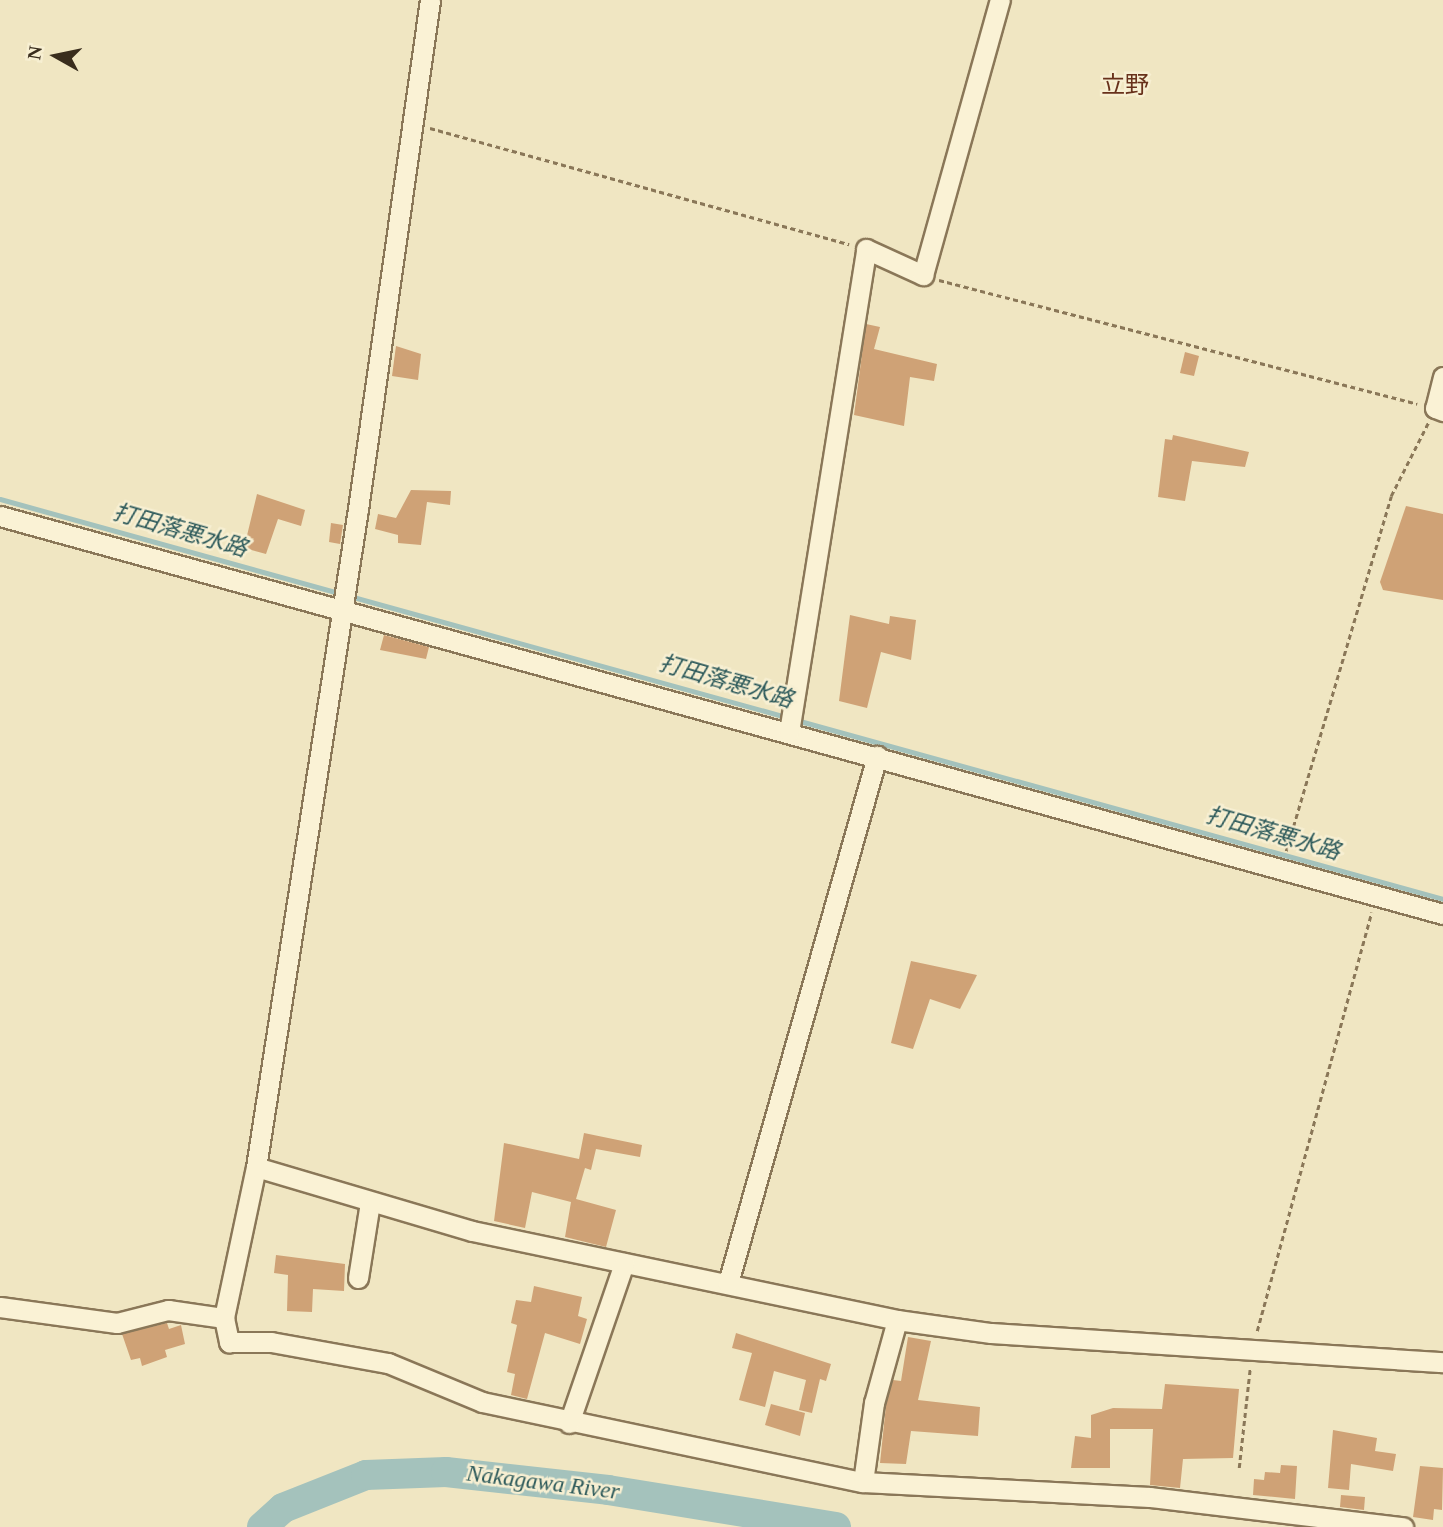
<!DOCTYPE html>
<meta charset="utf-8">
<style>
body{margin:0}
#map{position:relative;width:1443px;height:1527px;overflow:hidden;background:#f0e6c2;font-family:"Times New Roman","Noto Sans JP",serif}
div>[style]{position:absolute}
.stream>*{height:5px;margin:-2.5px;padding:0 2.5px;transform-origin:2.5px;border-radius:2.5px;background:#a4c2bc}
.river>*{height:30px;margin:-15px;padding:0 15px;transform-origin:15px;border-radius:15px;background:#a4c2bc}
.building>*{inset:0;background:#cfa276}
.path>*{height:2.5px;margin-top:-1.25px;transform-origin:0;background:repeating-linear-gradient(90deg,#8a7758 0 5px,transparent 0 8.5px)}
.roads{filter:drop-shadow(2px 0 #8a7758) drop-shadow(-2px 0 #8a7758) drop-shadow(0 2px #8a7758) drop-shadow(0 -2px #8a7758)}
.minor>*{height:19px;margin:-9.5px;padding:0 9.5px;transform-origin:9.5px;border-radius:9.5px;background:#faf2d5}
span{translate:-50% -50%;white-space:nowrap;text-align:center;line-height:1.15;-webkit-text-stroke:5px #f7efd2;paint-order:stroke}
.water-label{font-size:23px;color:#2c595a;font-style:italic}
.quarter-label{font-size:24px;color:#68311b}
.north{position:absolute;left:21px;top:21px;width:70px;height:70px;-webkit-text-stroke:5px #f7efd2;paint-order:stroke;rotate:279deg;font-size:19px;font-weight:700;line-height:28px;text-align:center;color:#392d1d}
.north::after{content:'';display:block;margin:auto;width:24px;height:32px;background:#392d1d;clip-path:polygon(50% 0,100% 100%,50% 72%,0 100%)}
</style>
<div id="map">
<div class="stream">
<div style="left:0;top:499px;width:816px;rotate:15.5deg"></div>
<div style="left:796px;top:720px;width:671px;rotate:15.46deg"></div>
</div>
<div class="river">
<div style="left:262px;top:1527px;width:28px;rotate:-42deg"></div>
<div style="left:283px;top:1508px;width:89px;rotate:-21.7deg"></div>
<div style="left:366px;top:1475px;width:80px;rotate:-2.1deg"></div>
<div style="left:446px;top:1472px;width:163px;rotate:6.3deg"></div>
<div style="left:608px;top:1490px;width:231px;rotate:9.2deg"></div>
</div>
<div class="building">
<div style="clip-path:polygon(866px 324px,880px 327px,874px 349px,937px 364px,934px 381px,910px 377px,904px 426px,854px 415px)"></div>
<div style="clip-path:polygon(396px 346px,421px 354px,418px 380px,392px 376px)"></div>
<div style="clip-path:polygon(1185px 352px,1199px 356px,1194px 376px,1180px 373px)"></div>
<div style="clip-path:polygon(1173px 435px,1249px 452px,1245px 467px,1192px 461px,1185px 501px,1158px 497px,1165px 439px,1172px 440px)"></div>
<div style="clip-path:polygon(411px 490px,451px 491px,450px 505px,427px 502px,421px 545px,398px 543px,398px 535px,375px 529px,378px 514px,396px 518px)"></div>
<div style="clip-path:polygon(257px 494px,305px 510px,301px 526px,278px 519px,266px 554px,244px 548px)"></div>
<div style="clip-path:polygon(1406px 506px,1443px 514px,1443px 600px,1383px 590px,1380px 582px)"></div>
<div style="clip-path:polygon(331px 523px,343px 525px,340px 544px,329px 542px)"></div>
<div style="clip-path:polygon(850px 615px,889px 624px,890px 616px,916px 620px,911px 660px,881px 652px,867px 708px,839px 701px)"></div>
<div style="clip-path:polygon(384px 635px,429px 647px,426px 659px,380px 650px)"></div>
<div style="clip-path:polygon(911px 961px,977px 975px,960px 1009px,930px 999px,913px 1049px,891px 1043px)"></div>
<div style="clip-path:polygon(584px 1133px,642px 1145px,640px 1157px,596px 1149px,591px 1170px,585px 1168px,576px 1199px,616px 1210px,606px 1247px,565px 1237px,571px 1202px,532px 1192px,525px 1228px,494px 1221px,504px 1143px,579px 1159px)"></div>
<div style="clip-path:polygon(276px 1255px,345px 1264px,344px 1291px,313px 1289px,312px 1312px,287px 1311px,288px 1275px,274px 1273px)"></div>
<div style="clip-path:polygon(534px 1286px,582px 1297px,578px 1316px,587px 1319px,580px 1344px,545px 1333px,527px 1399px,511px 1395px,515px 1374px,507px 1372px,517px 1325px,511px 1323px,516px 1300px,531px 1302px)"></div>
<div style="clip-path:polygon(167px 1323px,169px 1329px,181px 1325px,185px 1344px,165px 1350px,167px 1357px,142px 1366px,140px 1358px,131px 1360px,122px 1334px)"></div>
<div style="clip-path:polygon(736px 1333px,831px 1364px,826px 1381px,820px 1379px,812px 1413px,799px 1410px,806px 1380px,774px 1371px,765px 1407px,739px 1400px,752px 1353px,732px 1348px)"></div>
<div style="clip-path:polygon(908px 1337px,931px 1341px,918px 1400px,980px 1407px,978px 1436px,911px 1431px,906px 1464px,880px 1463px,886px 1405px,893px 1380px,901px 1381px)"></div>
<div style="clip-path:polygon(1165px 1384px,1239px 1389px,1233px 1458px,1183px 1459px,1180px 1488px,1150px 1485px,1153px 1429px,1110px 1429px,1110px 1468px,1071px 1468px,1075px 1436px,1091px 1438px,1091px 1415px,1113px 1408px,1162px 1409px)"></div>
<div style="clip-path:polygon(771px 1404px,805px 1413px,800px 1436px,765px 1425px)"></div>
<div style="clip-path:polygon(1333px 1430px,1377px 1438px,1375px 1451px,1396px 1454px,1393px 1471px,1351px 1464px,1349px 1490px,1328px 1488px)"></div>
<div style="clip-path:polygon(1281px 1465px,1297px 1466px,1295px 1499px,1253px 1495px,1254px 1479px,1264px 1480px,1265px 1472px,1280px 1473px)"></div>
<div style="clip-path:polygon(1420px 1466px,1443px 1468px,1442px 1510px,1434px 1509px,1433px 1520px,1413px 1517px)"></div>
<div style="clip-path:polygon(1341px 1495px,1365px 1497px,1364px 1510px,1340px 1507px)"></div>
</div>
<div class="path">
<div style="left:430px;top:128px;width:435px;rotate:15.5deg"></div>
<div style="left:939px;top:280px;width:494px;rotate:14.5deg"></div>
<div style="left:1286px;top:851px;width:370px;rotate:-73.5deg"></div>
<div style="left:1391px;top:496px;width:82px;rotate:-63.1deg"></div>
<div style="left:1257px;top:1331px;width:434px;rotate:-74.7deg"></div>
<div style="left:1239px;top:1468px;width:101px;rotate:-83.7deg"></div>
</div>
<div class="roads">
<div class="minor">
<div style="left:430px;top:0;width:514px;rotate:98.05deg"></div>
<div style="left:358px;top:509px;width:666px;rotate:98.81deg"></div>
<div style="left:256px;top:1167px;width:154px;rotate:102deg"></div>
<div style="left:224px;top:1318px;width:25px;rotate:78deg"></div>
<div style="left:229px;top:1342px;width:42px"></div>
<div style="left:271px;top:1342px;width:119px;rotate:10.2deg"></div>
<div style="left:388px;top:1363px;width:102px;rotate:22.5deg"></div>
<div style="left:482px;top:1402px;width:389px;rotate:11.9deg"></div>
<div style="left:863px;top:1482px;width:287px;rotate:3deg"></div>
<div style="left:1150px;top:1497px;width:255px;rotate:6.8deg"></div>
<div style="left:1443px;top:377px;width:32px;rotate:104deg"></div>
<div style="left:1435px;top:408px;width:9px;rotate:21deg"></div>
<div style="left:0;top:516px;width:1497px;rotate:15.42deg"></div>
<div style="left:789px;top:732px;width:489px;rotate:-80.9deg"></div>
<div style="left:866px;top:249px;width:63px;rotate:24.5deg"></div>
<div style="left:923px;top:275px;width:286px;rotate:-74.4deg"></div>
<div style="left:256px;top:1167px;width:225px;rotate:16.5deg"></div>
<div style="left:472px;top:1231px;width:434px;rotate:11.8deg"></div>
<div style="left:897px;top:1320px;width:95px;rotate:7.9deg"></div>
<div style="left:991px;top:1333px;width:453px;rotate:3.7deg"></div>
<div style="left:358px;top:1278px;width:77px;rotate:-81deg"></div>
<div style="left:728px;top:1283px;width:548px;rotate:-74.21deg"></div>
<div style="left:0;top:1307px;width:118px;rotate:7.8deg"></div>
<div style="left:117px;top:1323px;width:53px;rotate:-14.3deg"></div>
<div style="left:168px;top:1310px;width:57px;rotate:8.1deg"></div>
<div style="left:569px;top:1423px;width:169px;rotate:-71deg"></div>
<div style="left:863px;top:1482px;width:80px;rotate:-82.1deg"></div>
<div style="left:874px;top:1403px;width:86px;rotate:-74.5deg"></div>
</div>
</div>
<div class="water-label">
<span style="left:180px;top:531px;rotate:16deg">打田落悪水路</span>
<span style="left:726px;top:682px;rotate:16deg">打田落悪水路</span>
<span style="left:1273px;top:834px;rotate:16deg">打田落悪水路</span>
<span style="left:543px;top:1483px;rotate:7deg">Nakagawa River</span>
</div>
<div class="quarter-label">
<span style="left:1125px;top:86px">立野</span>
</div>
<div class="north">N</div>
</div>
